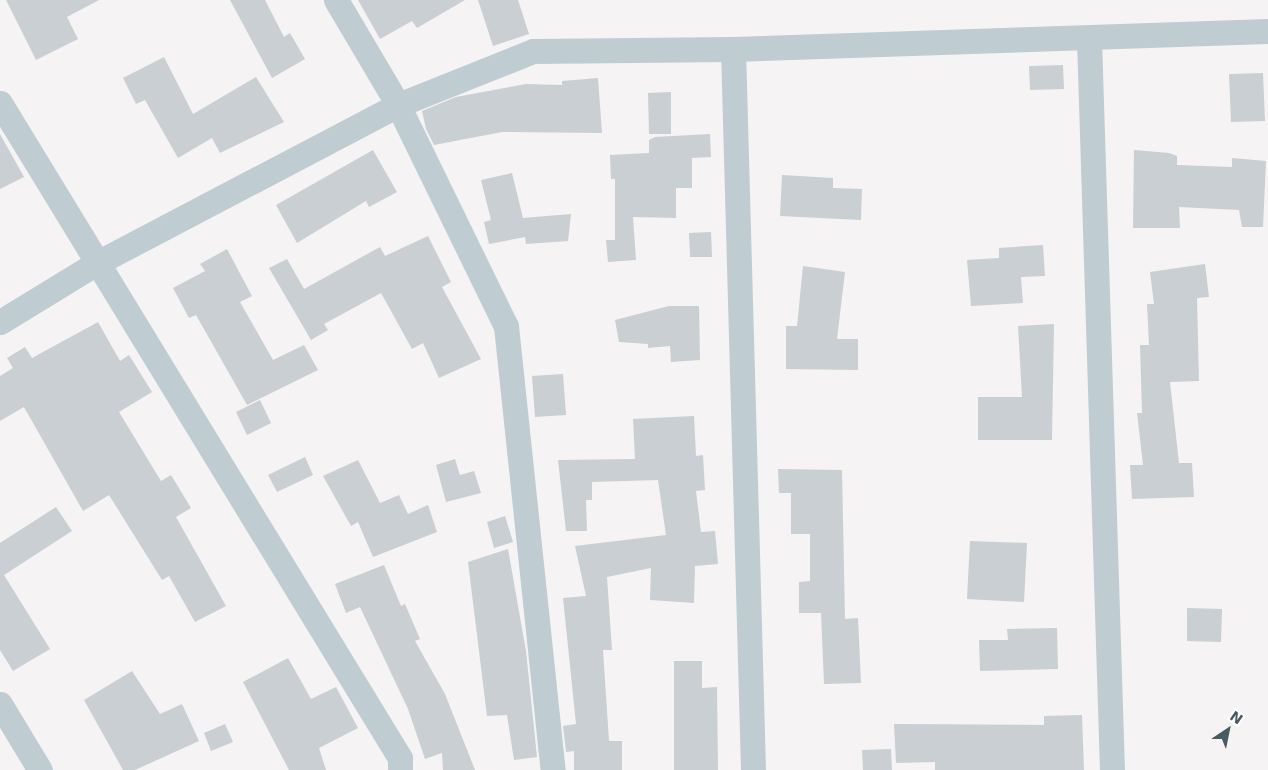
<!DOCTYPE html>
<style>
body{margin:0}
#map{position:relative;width:1268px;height:770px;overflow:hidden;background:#f5f3f3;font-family:"DejaVu Sans",sans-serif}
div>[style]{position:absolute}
.building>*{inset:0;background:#c9cfd3}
.street>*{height:25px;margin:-12.5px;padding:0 12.5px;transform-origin:12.5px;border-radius:12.5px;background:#bfcdd3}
span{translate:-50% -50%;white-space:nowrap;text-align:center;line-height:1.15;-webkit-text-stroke:4px #fff;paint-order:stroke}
.north{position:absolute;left:1203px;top:705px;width:50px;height:50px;-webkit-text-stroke:4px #fff;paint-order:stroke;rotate:34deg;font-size:14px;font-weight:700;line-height:20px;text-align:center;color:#485b63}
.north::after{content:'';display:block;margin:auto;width:18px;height:22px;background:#485b63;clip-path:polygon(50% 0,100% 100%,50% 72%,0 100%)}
</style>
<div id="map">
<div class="building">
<div style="clip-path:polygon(6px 0,99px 0,67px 17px,78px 39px,36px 60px)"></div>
<div style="clip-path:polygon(230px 0,265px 0,284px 37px,290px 33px,305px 59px,272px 78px)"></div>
<div style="clip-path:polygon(358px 0,465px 0,417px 28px,412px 21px,380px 39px)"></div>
<div style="clip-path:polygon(478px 0,518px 0,529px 34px,493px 46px)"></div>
<div style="clip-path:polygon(164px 57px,193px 114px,256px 77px,284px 122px,220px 153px,212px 138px,178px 158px,145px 100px,136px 104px,123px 78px)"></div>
<div style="clip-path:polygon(1063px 65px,1064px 89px,1030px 90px,1029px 66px)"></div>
<div style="clip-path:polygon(1263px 73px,1265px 121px,1231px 122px,1229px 74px)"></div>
<div style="clip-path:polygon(598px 78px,602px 133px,502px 132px,434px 145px,426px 129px,422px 111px,456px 97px,526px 84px,562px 85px,562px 81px)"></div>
<div style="clip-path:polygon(671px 92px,671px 134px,649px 134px,648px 93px)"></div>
<div style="clip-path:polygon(0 134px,24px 177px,0 189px)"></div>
<div style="clip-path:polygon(710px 134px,711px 157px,692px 158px,692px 188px,676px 188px,676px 218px,633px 217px,636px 260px,608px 262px,606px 240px,615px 240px,615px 179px,611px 179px,610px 155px,649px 153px,649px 140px,655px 137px)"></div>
<div style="clip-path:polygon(373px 150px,397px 192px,369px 207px,366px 201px,297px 243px,276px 205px)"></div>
<div style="clip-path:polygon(1134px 150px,1169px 153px,1177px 156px,1177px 165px,1232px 167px,1232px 158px,1266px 161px,1263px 227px,1242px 227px,1239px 210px,1179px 207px,1180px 228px,1133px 228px)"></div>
<div style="clip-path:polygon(512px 173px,523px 218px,571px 214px,568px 241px,526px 244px,525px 237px,489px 244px,484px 222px,491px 220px,481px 180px)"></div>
<div style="clip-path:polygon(782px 175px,833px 178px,833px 188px,862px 189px,861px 220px,780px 216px)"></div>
<div style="clip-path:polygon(711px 232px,712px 257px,690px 257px,689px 233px)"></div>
<div style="clip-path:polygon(428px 236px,451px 282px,442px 287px,481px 359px,439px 378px,423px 343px,412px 349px,381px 293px,324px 324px,328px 330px,311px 340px,269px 268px,287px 259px,304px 289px,380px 247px,385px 256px)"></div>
<div style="clip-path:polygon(1043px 245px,1045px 276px,1021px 277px,1023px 303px,971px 306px,967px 260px,999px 258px,999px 248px)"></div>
<div style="clip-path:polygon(227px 249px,252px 296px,240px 302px,273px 360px,304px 345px,318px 370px,247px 405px,196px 315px,189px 318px,173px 288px,205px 271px,200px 264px)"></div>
<div style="clip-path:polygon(1205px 264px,1209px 297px,1197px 298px,1199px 381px,1170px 382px,1179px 463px,1192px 463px,1194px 497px,1132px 499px,1130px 465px,1143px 465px,1137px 413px,1142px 413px,1140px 345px,1149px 345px,1147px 304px,1154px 304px,1150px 272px)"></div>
<div style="clip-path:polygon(803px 266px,845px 272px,837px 339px,858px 339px,858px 370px,786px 369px,786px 326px,797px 326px)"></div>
<div style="clip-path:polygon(669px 306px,699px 306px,700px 360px,671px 362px,670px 346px,648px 348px,648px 344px,619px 342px,615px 320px)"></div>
<div style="clip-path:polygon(98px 322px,120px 361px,129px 355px,152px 392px,119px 412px,161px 481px,171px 475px,191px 508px,176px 517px,226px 606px,195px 622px,169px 576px,162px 580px,109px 495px,83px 511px,24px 407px,0 421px,0 376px,13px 368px,7px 358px,25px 347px,32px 358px)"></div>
<div style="clip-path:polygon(1054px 324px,1052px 440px,978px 440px,978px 397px,1022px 397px,1018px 326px)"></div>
<div style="clip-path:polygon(563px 374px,566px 415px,535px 417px,532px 376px)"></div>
<div style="clip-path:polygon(260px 400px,271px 423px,247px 435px,236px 412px)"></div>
<div style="clip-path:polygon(694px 416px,696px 456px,703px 455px,705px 490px,696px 491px,701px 532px,715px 531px,718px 564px,695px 566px,694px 603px,650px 600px,651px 568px,607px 577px,612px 650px,603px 650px,609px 741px,622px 741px,622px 770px,574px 770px,574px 751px,566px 752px,563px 726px,576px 724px,563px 598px,586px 596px,575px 546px,666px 535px,658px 480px,592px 482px,592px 500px,586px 500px,587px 531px,566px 531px,558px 460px,635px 459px,633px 419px)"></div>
<div style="clip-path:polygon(305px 457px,313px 475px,277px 492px,268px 475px)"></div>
<div style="clip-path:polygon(455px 459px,460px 475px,474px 471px,481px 493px,446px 502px,436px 465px)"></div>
<div style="clip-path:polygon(358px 460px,380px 503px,399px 495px,408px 514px,428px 505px,437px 532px,373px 557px,358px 522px,351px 526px,323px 476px)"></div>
<div style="clip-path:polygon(778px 469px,842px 470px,845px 619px,858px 618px,861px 683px,824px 684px,821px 613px,799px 613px,799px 582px,810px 581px,810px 534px,791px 534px,791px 493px,779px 493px)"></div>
<div style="clip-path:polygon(56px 507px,72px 531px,4px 575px,50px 649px,13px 671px,0 650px,0 543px)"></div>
<div style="clip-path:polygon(505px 516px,513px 542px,494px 548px,487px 522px)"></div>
<div style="clip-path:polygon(970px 541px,1027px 543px,1024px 602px,967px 599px)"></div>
<div style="clip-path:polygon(508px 549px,526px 651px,537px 757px,514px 760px,507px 715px,487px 716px,468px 562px)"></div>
<div style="clip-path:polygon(384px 565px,401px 606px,405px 604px,420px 639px,415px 641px,445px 694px,475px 770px,443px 770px,442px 753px,425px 759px,408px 709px,360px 607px,346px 613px,335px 584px)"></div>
<div style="clip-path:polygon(1187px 608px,1222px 609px,1221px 642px,1187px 641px)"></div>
<div style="clip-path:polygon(1057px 628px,1058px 669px,980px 671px,979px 640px,1008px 640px,1007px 629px)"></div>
<div style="clip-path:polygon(288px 658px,311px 699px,336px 687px,358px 728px,319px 748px,326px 770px,289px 770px,243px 682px)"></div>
<div style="clip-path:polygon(674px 661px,702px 661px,702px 688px,717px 687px,718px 770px,674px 770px)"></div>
<div style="clip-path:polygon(132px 671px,160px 714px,182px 704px,199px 741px,135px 770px,123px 770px,84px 700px)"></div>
<div style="clip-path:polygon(1082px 715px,1084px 770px,935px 770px,935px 762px,896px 763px,894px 724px,1044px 725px,1044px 716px)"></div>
<div style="clip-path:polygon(225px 724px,233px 742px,211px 751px,204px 733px)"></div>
<div style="clip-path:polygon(891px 749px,892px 770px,863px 770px,862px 750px)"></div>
</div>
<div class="street">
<div style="left:336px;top:0;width:122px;rotate:59.4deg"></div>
<div style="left:398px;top:105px;width:246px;rotate:64deg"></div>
<div style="left:506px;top:326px;width:446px;rotate:84deg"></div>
<div style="left:1089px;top:39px;width:731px;rotate:88.2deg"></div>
<div style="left:733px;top:49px;width:721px;rotate:88.41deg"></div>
<div style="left:0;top:103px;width:767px;rotate:58.59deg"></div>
<div style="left:400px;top:758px;width:12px;rotate:90deg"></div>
<div style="left:0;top:322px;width:111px;rotate:-31.4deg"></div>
<div style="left:95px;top:264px;width:342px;rotate:-27.7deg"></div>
<div style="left:398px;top:105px;width:145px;rotate:-21.8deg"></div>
<div style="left:533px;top:51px;width:200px;rotate:-0.6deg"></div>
<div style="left:733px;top:49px;width:535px;rotate:-1.93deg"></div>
<div style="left:0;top:704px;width:77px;rotate:58.8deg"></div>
</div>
<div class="north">N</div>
</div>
